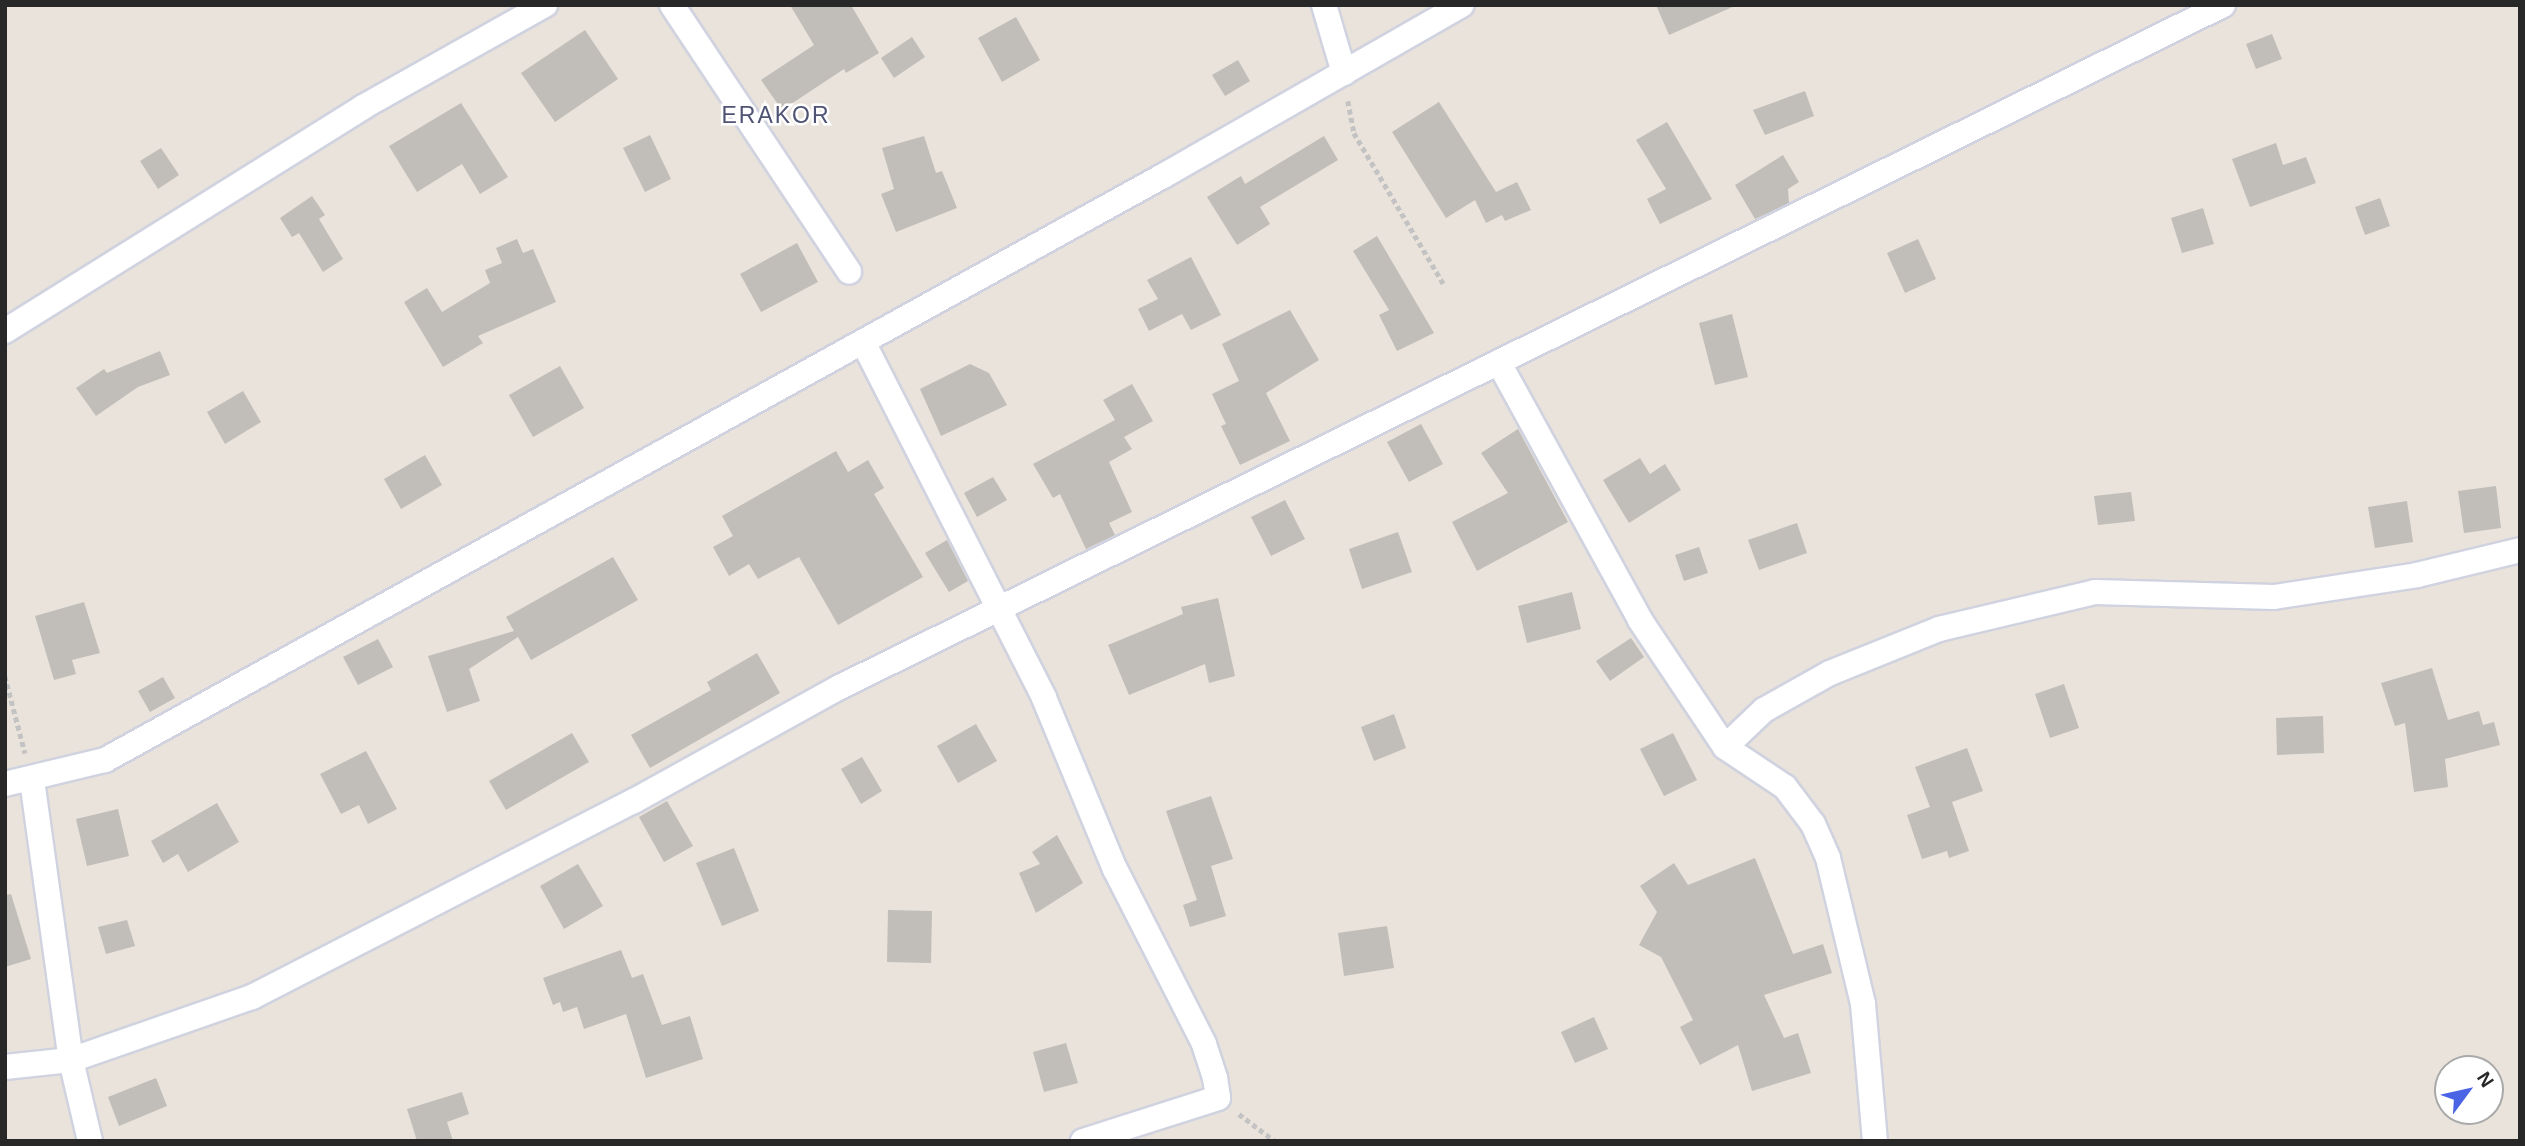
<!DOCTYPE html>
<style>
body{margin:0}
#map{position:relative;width:2525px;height:1146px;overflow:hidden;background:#e9e3db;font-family:Helvetica,sans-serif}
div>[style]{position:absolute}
.building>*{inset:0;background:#c1bdb8}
.path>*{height:4.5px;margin-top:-2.25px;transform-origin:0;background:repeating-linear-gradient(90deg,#c3c3c3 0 5px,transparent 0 8.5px)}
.roads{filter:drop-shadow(2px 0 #d0d3df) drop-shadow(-2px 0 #d0d3df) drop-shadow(0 2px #d0d3df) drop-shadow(0 -2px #d0d3df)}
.minor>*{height:24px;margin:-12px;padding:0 12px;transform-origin:12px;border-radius:12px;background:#fff}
span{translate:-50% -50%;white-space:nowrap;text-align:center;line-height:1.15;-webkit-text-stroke:5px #fff;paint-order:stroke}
.quarter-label{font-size:23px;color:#4e5373;letter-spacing:2px}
.frame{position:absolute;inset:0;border:7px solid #282828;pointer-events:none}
.north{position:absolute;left:2434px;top:1055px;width:70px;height:70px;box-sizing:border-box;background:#fff;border:2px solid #a9a9a9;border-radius:50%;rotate:57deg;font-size:19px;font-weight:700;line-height:28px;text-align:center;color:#282828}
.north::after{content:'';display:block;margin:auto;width:24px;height:32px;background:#4b63e5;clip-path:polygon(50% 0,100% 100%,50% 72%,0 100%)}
</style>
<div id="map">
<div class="building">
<div style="clip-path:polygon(790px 5px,851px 5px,879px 53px,846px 73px,844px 69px,782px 110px,761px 80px,814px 45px)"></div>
<div style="clip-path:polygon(1656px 5px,1737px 5px,1669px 35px)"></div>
<div style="clip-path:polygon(1016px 17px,1040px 60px,1002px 82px,978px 38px)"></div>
<div style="clip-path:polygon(585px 30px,618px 79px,555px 122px,521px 73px)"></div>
<div style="clip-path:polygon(2272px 34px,2282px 59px,2256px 69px,2246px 44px)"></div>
<div style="clip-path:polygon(912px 37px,925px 57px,894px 78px,881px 58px)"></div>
<div style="clip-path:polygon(1238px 60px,1250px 81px,1225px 96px,1212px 75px)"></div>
<div style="clip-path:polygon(1805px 91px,1814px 116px,1765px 135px,1753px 110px)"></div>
<div style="clip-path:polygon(1439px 102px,1496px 192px,1517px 182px,1531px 210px,1505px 221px,1502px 215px,1486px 223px,1475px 200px,1446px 218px,1392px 132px)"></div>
<div style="clip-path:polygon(461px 103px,508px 177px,480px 194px,462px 164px,417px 192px,389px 146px)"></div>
<div style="clip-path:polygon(1667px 122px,1712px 199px,1660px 224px,1647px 199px,1666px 189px,1636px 140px)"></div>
<div style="clip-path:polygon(650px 135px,671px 179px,645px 192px,623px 148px)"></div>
<div style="clip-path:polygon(924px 136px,936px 173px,942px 171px,957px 208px,896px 232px,881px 194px,894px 189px,882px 148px)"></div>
<div style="clip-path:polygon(1324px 136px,1338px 160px,1260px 207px,1270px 224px,1237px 245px,1207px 197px,1241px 176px,1245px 184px)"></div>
<div style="clip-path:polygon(2276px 143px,2283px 165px,2306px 157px,2316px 183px,2250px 207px,2232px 159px)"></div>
<div style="clip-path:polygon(161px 148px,179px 175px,158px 189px,140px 161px)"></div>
<div style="clip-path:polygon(1783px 155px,1799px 182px,1788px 189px,1789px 203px,1755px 219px,1735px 185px)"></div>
<div style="clip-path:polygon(312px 196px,325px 215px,319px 219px,343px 259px,323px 272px,299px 233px,292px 237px,280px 218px)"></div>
<div style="clip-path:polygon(2380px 198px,2390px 226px,2365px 235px,2355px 207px)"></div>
<div style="clip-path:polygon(2203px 208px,2214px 244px,2182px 253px,2171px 218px)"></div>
<div style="clip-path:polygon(1377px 236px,1434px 333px,1397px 351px,1379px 315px,1389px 310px,1353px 251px)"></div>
<div style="clip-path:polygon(517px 239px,523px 253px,533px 249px,556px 302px,478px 336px,483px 343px,443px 367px,404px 302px,427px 288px,442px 312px,490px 283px,485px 270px,502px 263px,496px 248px)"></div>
<div style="clip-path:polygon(1918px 239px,1936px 279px,1905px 293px,1887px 253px)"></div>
<div style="clip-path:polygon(797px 243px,818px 282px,761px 312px,740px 274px)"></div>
<div style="clip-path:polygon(1191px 257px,1221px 315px,1191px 330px,1182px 314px,1149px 331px,1138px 309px,1158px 299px,1147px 280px)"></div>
<div style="clip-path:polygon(1290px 310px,1319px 360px,1266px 393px,1290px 441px,1240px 465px,1221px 426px,1226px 424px,1212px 394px,1239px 381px,1222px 344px)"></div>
<div style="clip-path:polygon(1732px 314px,1748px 377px,1715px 385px,1699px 323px)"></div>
<div style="clip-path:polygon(160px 351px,170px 375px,138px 387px,96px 416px,76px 388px,104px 369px,107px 373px)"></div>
<div style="clip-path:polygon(970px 364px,989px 373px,1007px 405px,941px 436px,920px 389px)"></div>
<div style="clip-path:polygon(560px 366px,584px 408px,533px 437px,509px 395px)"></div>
<div style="clip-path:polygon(1132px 384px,1153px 421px,1124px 437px,1132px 449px,1109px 462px,1132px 512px,1109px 523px,1115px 535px,1086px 549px,1060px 494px,1053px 498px,1033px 464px,1115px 420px,1103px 400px)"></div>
<div style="clip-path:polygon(243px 391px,261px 422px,225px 444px,207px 412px)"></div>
<div style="clip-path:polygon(1421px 424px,1443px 464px,1409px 482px,1387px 442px)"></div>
<div style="clip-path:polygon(1518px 429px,1568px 522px,1477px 571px,1452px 522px,1508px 493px,1481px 453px)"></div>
<div style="clip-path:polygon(836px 451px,848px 472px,868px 460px,884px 488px,874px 494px,923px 577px,838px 625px,799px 557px,758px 579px,749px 564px,729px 576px,713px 547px,733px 536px,722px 516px)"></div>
<div style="clip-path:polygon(425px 455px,442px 485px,401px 509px,384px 479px)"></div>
<div style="clip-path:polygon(1640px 458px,1650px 474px,1665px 464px,1681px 490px,1629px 523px,1603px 480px)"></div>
<div style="clip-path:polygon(993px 477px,1007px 500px,977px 517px,964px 493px)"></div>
<div style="clip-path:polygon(2496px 486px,2501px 528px,2464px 533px,2458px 491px)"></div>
<div style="clip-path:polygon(2131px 492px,2135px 521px,2098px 525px,2094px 496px)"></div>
<div style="clip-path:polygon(1285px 500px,1305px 539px,1271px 556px,1251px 517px)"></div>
<div style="clip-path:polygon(2407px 501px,2413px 542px,2375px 548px,2368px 507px)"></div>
<div style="clip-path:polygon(1797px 523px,1807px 553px,1759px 570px,1748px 540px)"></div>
<div style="clip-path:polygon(1398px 532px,1412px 572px,1362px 589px,1349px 549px)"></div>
<div style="clip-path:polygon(947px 540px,968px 581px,949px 592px,925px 553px)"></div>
<div style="clip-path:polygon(1699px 547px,1708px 573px,1684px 581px,1675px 555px)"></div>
<div style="clip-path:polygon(613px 557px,638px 600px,531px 660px,518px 637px,469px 669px,480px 701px,447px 712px,428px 656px,514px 631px,506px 617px)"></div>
<div style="clip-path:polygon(1572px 592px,1581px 629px,1527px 643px,1518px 606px)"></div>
<div style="clip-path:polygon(1218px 598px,1235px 676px,1209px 683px,1205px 664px,1129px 695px,1108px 645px,1183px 614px,1181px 607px)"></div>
<div style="clip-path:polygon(84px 602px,100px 653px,72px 660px,76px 674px,54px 680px,35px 616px)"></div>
<div style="clip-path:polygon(1631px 638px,1644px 657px,1610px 681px,1596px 661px)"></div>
<div style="clip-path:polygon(378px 639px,393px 667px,358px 685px,343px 657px)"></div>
<div style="clip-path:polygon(757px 653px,780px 693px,650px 768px,631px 735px,711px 690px,707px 682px)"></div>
<div style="clip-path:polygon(2432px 668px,2448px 720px,2479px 711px,2483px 725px,2494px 722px,2500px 745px,2445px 759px,2448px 787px,2414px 792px,2405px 723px,2395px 726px,2381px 683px)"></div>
<div style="clip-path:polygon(163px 677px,175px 698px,150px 712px,138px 691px)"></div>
<div style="clip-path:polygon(2064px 684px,2079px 728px,2050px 738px,2035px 694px)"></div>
<div style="clip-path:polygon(1394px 714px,1406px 748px,1374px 761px,1361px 727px)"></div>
<div style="clip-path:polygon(2323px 716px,2324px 753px,2277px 755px,2276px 718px)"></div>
<div style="clip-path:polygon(976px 724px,997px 761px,958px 783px,937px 746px)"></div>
<div style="clip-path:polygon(572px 733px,589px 762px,506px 810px,489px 781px)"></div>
<div style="clip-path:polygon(1673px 733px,1697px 780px,1664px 796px,1640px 749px)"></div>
<div style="clip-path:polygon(1967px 748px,1983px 791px,1952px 802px,1969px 851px,1949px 858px,1947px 851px,1922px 859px,1907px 815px,1930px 807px,1915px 767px)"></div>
<div style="clip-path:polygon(366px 751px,397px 809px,368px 824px,359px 805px,341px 814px,320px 774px)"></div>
<div style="clip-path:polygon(862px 757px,882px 791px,861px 804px,841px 769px)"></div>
<div style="clip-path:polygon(1211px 796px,1233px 859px,1211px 866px,1226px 916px,1190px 927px,1183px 905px,1197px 900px,1166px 811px)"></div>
<div style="clip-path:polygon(667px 801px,693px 846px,664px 862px,639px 817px)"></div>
<div style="clip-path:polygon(217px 803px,239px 842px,188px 872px,178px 854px,163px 863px,151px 841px)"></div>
<div style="clip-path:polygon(118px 809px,129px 856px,87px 866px,76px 819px)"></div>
<div style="clip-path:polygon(1057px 835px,1083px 883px,1036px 913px,1019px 873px,1040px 864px,1032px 852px)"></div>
<div style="clip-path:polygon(734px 848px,759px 911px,722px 926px,696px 863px)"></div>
<div style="clip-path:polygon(1755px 858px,1793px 954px,1823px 944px,1832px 973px,1764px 995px,1784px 1038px,1798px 1033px,1811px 1073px,1752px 1091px,1738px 1045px,1700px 1065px,1680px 1027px,1693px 1020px,1661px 957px,1639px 945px,1657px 912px,1640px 886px,1674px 863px,1688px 885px)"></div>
<div style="clip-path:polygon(578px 864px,603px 906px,564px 929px,540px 886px)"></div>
<div style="clip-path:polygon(11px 894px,31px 959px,5px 967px,5px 895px)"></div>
<div style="clip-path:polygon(888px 910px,932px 911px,931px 963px,887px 962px)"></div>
<div style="clip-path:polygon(127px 920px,135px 946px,106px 954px,98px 927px)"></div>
<div style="clip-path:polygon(1387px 926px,1394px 968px,1344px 976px,1338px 933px)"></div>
<div style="clip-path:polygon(621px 950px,632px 978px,643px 974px,662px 1025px,690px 1016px,703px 1059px,646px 1078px,626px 1014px,584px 1029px,577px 1007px,563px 1012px,560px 1002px,553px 1005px,543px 978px)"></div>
<div style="clip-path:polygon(1594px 1017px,1608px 1049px,1575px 1063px,1561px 1032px)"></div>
<div style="clip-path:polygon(1066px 1043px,1078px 1083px,1044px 1092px,1033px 1052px)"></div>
<div style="clip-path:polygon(156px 1078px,167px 1106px,119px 1126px,108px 1097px)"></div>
<div style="clip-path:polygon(462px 1092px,469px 1114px,447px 1122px,453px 1141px,417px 1141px,407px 1109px)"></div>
</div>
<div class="path">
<div style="left:1348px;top:101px;width:33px;rotate:79deg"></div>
<div style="left:1354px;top:133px;width:178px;rotate:59.3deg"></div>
<div style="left:5px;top:676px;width:80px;rotate:75.4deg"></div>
<div style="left:1239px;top:1114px;width:45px;rotate:36.9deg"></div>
</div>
<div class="roads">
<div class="minor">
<div style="left:672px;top:5px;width:320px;rotate:56.4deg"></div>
<div style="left:1324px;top:5px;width:71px;rotate:73.6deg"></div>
<div style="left:5px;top:331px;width:422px;rotate:-32deg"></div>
<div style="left:363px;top:107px;width:209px;rotate:-29.3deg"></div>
<div style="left:863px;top:342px;width:399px;rotate:63deg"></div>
<div style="left:1044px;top:698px;width:185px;rotate:67.5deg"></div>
<div style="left:1115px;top:869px;width:196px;rotate:63deg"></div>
<div style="left:1204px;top:1044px;width:36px;rotate:72deg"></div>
<div style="left:1215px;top:1078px;width:20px;rotate:81deg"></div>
<div style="left:1218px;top:1098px;width:142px;rotate:162.3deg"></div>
<div style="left:1499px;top:363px;width:293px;rotate:61.2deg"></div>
<div style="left:1640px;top:620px;width:153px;rotate:56.2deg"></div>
<div style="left:1725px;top:747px;width:72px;rotate:33.7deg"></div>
<div style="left:1785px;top:787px;width:46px;rotate:52.9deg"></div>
<div style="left:1813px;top:824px;width:37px;rotate:66deg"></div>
<div style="left:1828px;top:858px;width:150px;rotate:76.5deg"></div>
<div style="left:1863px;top:1004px;width:138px;rotate:85deg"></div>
<div style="left:1725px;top:747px;width:54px;rotate:-43.5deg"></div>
<div style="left:1764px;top:710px;width:76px;rotate:-29.3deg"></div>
<div style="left:1830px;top:673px;width:118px;rotate:-22deg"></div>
<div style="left:1939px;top:629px;width:160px;rotate:-13.3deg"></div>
<div style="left:2095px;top:592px;width:179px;rotate:1.6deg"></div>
<div style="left:2274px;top:597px;width:145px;rotate:-8.7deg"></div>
<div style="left:2417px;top:575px;width:106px;rotate:-13.6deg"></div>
<div style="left:32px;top:780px;width:283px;rotate:82.1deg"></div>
<div style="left:71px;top:1060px;width:83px;rotate:76.8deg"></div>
<div style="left:5px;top:784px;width:103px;rotate:-13.5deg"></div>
<div style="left:105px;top:760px;width:1208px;rotate:-28.9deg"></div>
<div style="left:1163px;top:176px;width:344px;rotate:-29.8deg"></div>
<div style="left:5px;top:1067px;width:66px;rotate:-6.1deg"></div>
<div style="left:71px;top:1060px;width:192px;rotate:-19.2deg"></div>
<div style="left:252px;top:997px;width:429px;rotate:-27.2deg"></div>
<div style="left:634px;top:801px;width:235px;rotate:-29deg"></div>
<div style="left:840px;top:687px;width:1542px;rotate:-26.25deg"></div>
</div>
</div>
<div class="quarter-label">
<span style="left:776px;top:115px">ERAKOR</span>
</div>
<div class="frame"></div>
<div class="north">N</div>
</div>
